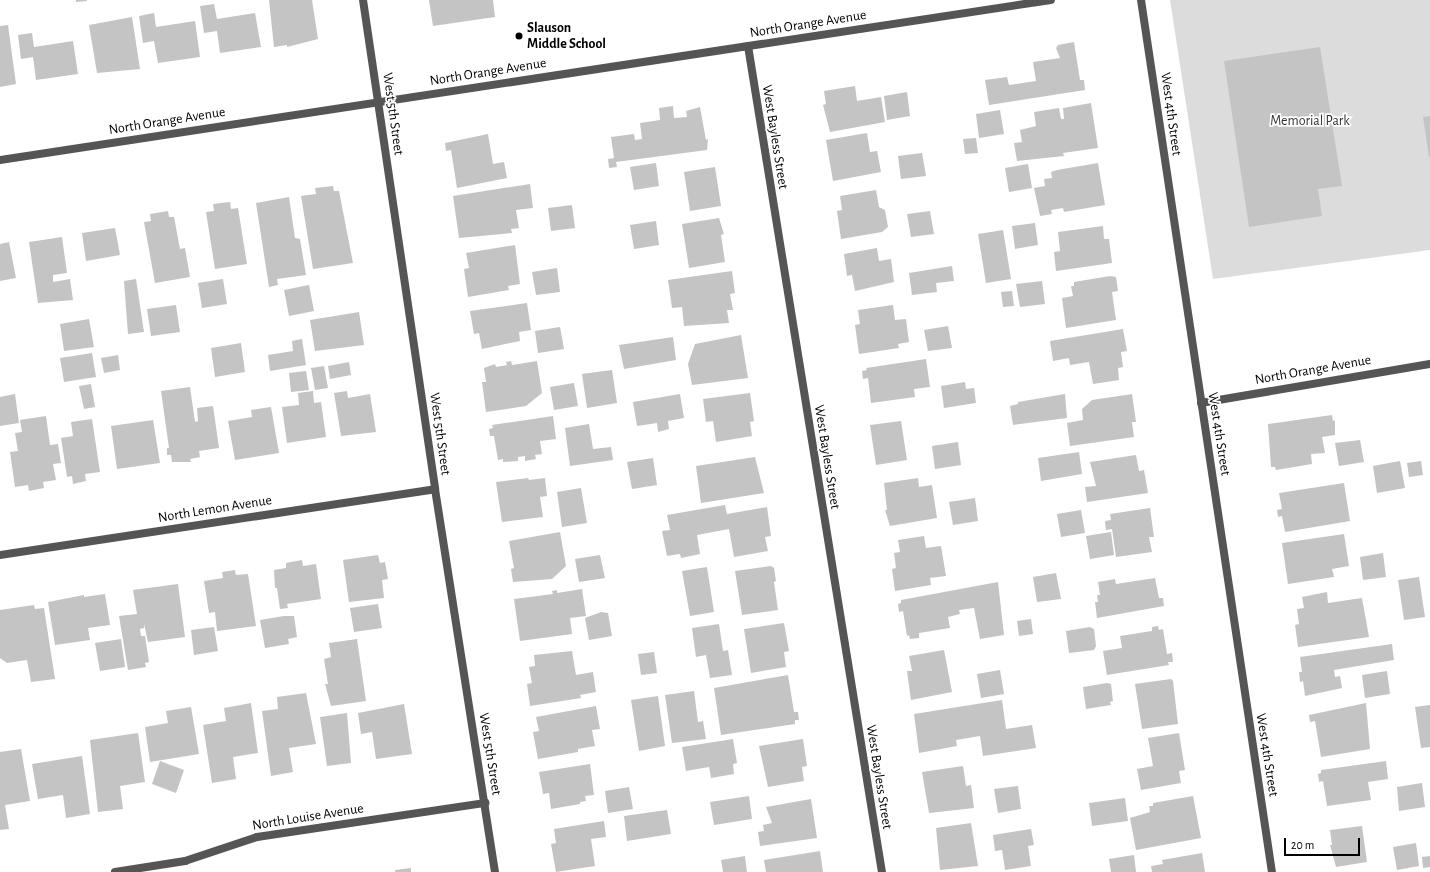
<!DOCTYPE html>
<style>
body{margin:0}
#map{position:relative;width:1430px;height:872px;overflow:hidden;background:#fff;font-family:"Alegreya Sans",sans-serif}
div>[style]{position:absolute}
.green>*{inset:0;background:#dcdcdc}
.building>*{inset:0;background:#c4c4c4}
.minor>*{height:8px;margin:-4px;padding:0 4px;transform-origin:4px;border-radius:4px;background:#555}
.dots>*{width:11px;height:11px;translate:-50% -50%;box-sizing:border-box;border:2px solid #fff;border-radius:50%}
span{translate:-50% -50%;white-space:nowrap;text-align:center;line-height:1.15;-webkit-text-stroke:3.5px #fff;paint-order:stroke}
.street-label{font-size:14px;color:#000}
.poi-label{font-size:14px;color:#000;font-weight:700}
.left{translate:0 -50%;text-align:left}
.park-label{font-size:14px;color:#333}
.scale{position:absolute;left:1284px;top:838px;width:76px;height:18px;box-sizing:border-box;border:2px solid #000;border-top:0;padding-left:5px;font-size:12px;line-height:14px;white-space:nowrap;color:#000;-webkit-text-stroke:3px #fff;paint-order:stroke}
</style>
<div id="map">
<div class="green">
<div style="clip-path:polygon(1170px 0,1430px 0,1430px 250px,1213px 279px)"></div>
</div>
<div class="building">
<div style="clip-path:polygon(76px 0,87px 0,87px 1px,76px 2px)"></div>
<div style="clip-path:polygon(269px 0,312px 0,318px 39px,287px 47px,287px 45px,274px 47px)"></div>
<div style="clip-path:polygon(429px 0,493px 0,495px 17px,433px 26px)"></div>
<div style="clip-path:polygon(214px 4px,217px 19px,255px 13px,261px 47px,220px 53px,217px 31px,204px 33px,200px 6px)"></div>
<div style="clip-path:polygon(154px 13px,156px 27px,195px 21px,200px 57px,158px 63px,154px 41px,143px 43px,139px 16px)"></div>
<div style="clip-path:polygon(132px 17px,140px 69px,97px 73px,89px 25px)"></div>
<div style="clip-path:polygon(8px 25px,16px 84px,0 87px,0 26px)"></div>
<div style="clip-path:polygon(32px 33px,34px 47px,73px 41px,78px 74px,36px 80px,33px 57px,21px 59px,18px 35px)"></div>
<div style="clip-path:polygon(1074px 42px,1080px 80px,1084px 80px,1085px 90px,989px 105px,985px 80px,1007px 77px,1009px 85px,1036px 81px,1033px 62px,1060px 58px,1056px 48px,1058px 45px)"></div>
<div style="clip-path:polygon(1320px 47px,1342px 186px,1318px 189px,1322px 216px,1249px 227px,1224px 61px)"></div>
<div style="clip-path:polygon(855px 86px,857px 101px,881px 97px,885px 122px,830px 132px,823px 105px,826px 104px,824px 91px)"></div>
<div style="clip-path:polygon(907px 92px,910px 116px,887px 120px,884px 96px)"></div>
<div style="clip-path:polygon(1091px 103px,1098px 148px,1063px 153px,1064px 156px,1017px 161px,1014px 143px,1022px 142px,1020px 130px,1036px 126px,1034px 112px,1059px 108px,1061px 119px,1064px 119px,1063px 108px)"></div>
<div style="clip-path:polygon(673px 106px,674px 118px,687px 117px,686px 111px,700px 107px,706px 140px,708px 139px,707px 150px,616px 162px,617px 167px,609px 168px,608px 159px,614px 158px,611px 137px,634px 134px,635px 140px,642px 139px,640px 123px,660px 120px,659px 108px)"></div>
<div style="clip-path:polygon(1000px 110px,1004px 134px,979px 138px,976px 114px)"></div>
<div style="clip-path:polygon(1430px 116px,1430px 157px,1429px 157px,1423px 117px)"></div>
<div style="clip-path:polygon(867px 133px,870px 152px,877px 151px,881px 172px,833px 181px,826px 140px)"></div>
<div style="clip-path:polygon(488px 134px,493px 164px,504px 162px,507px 178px,457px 188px,451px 150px,446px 151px,445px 143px)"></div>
<div style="clip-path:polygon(976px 138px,978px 153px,965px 154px,963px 139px)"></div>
<div style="clip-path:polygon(922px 153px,926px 176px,901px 179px,898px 156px)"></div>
<div style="clip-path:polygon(656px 163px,659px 186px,634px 190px,630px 167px)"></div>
<div style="clip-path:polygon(1098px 163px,1105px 205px,1064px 212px,1063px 208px,1051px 210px,1052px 214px,1040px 216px,1034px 188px,1045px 186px,1044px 179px,1052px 178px,1051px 172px,1057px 170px)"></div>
<div style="clip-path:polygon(1028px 164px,1032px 188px,1009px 192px,1005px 168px)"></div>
<div style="clip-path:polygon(715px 167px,721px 206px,690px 211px,684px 172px)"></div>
<div style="clip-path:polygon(530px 184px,533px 208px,516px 210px,519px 228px,511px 229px,512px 233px,459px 238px,453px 196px)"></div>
<div style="clip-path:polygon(333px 186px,334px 191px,339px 191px,353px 263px,313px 269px,301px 196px,316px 194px,315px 188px)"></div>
<div style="clip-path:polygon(876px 190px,879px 207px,885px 210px,888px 227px,882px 232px,841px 239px,837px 211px,842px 210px,840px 196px)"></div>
<div style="clip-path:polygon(289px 197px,295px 238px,300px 239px,306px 275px,277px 279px,278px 285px,269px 287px,256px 203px)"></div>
<div style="clip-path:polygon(230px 202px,231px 209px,238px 208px,247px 264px,215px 269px,206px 212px,214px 211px,213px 204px)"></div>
<div style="clip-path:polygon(572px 205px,575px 228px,551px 231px,548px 208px)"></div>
<div style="clip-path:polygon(168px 211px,169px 217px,174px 217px,180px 249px,185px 248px,190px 277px,155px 283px,144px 222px,151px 221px,150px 214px)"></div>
<div style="clip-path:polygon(930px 211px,934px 234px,911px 237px,907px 214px)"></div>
<div style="clip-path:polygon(719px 218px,724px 234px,721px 235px,725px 262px,689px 268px,682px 224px)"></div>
<div style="clip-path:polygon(656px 221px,659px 245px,634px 249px,630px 225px)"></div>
<div style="clip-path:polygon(1035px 223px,1038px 245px,1015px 249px,1012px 226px)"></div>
<div style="clip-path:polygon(1103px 226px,1104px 239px,1109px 239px,1112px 263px,1056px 271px,1054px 252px,1060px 251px,1058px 232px)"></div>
<div style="clip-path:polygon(115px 228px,120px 255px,86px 261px,82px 233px)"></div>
<div style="clip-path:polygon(1003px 230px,1011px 279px,986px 283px,978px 234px)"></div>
<div style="clip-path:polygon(62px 237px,67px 273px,53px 275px,53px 282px,70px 279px,73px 300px,38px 303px,29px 242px)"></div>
<div style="clip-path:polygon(9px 242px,16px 278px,0 281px,0 244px)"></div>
<div style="clip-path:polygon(515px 245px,520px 284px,508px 286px,509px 290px,468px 297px,464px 269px,469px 268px,466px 253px)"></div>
<div style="clip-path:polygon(877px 248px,879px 261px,891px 259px,894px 282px,855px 291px,852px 275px,847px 276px,844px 254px)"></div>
<div style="clip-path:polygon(952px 266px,954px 281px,936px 283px,937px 292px,912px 295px,909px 273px)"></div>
<div style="clip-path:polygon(557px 268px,560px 292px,536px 295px,532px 272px)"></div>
<div style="clip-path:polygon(732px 271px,735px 293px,730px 294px,733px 310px,727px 310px,729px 323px,684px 326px,682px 307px,672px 308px,668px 280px)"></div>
<div style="clip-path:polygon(1110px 276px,1116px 277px,1118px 291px,1112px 292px,1116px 320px,1066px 328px,1062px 298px,1073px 296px,1071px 286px,1074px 286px,1074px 282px)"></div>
<div style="clip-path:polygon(136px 279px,144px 332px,128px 334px,124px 281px)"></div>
<div style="clip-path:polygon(223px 279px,227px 304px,202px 308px,198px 283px)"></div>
<div style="clip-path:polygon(1042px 281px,1045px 304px,1020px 307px,1016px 284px)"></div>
<div style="clip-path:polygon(309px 285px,314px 311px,289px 316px,284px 290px)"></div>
<div style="clip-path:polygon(1012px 291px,1014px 306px,1003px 307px,1001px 292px)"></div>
<div style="clip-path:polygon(527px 303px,531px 330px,519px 332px,520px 341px,482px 349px,479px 333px,474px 334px,470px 311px)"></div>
<div style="clip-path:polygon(176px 305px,180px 332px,151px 336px,147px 309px)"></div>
<div style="clip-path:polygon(893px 305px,895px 320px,906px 319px,909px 342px,898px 344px,899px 348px,859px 354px,855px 325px,860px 324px,858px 310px)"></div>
<div style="clip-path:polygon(359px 312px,364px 345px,315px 351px,310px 320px)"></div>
<div style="clip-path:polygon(89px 319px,94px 347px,64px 351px,60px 324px)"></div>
<div style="clip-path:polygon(948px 326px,952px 348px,928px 351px,924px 330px)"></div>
<div style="clip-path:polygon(560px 327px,564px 349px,538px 353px,535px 331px)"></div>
<div style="clip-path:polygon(1123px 329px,1127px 351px,1121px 352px,1123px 367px,1118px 368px,1119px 380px,1093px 384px,1089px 362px,1070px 365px,1069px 358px,1053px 361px,1050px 341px)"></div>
<div style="clip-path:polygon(741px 335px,748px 378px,692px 385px,688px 364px,695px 344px)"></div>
<div style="clip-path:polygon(673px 337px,676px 360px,624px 369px,619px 345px)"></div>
<div style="clip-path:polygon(302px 339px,306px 365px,270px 371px,268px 355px,293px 351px,292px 341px)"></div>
<div style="clip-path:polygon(241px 343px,245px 372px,215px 377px,211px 348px)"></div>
<div style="clip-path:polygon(92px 353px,96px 377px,64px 382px,60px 358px)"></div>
<div style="clip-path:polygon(118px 355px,120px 370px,104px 373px,101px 358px)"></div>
<div style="clip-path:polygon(926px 359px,930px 387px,914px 389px,915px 397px,871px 403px,868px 378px,863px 379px,862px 371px,867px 370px,866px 368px)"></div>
<div style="clip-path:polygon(511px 361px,512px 365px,537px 361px,542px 393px,526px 406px,486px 412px,482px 382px,486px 382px,484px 368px,495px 364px,496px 367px,507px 365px,506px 362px)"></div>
<div style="clip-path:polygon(349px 362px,351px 375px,330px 379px,328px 366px)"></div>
<div style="clip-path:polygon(324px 366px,328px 388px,315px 390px,311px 368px)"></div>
<div style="clip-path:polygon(612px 370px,617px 403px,587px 408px,582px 374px)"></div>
<div style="clip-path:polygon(306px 371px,309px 390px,291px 392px,289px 373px)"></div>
<div style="clip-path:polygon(965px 382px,966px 389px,974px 388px,976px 403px,944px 408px,941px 386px)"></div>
<div style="clip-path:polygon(574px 383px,578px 406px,554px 410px,550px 387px)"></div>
<div style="clip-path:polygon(91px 384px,95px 407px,84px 409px,79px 386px)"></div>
<div style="clip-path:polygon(190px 387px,195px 422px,198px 421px,197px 408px,213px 406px,219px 448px,199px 451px,200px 457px,190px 459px,191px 462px,172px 462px,171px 455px,167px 455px,167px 448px,169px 448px,161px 391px)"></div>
<div style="clip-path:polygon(313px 391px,314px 403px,321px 402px,326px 437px,287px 443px,282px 407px,299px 405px,298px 393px)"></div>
<div style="clip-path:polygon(347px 391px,348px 398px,370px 394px,376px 432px,341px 436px,334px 393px)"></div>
<div style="clip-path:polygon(750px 393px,754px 421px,750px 422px,752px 436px,716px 442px,713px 421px,706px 422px,703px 399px)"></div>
<div style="clip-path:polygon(15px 394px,19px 423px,0 426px,0 397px)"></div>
<div style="clip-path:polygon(680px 394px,684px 418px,668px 421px,669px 429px,658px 432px,657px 423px,637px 426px,633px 402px)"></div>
<div style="clip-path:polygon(1065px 394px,1067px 418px,1013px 425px,1010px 406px,1018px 404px,1018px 402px)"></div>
<div style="clip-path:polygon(1132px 394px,1136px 422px,1132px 422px,1134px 437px,1070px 446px,1067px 423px,1083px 420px,1082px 409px,1092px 400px)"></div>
<div style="clip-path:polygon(271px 407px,279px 453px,235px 460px,228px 421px,252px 417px,251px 410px)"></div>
<div style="clip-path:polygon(1332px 415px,1333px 421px,1335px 420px,1335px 435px,1322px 437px,1325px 453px,1311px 454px,1312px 464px,1276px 470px,1275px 467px,1271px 467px,1268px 424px)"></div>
<div style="clip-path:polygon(46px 416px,50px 445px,58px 444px,61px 463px,53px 464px,56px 480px,43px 482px,44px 488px,29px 491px,28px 485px,15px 487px,10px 452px,18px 451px,15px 433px,22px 432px,20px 420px)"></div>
<div style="clip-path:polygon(553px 416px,556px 439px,540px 441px,542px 454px,535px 455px,536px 459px,525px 461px,525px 456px,518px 457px,518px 461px,503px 462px,503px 459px,498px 460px,494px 436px,490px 436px,489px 429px,493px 428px,492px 425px)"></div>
<div style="clip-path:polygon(92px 419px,100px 472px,85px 474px,86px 481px,73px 484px,72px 476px,67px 477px,61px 438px,73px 436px,71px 422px)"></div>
<div style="clip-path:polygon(153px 420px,160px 463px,117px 469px,111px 426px)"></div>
<div style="clip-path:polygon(901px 421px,907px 460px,876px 465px,870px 425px)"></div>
<div style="clip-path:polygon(589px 424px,593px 449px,611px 447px,613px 460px,570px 466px,565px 428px)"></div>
<div style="clip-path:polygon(1360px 440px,1364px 462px,1339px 466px,1335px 443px)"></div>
<div style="clip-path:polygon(958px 442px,961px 465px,935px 469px,932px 446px)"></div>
<div style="clip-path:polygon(1079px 452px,1082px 474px,1041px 481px,1038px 458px)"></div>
<div style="clip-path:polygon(1136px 455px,1139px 471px,1144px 470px,1148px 493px,1087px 502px,1085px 487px,1096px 486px,1090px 462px)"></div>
<div style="clip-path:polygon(755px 457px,764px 493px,701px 503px,696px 466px)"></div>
<div style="clip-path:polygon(653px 458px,657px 485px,632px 489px,627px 462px)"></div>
<div style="clip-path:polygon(1400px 461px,1405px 488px,1377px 493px,1373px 466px)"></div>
<div style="clip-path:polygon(1421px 461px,1423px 475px,1409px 477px,1407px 463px)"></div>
<div style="clip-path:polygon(528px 478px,529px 480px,545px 478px,547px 496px,540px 497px,543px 517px,502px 522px,496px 482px)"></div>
<div style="clip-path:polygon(918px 478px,919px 487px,932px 485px,937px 518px,890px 526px,885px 510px,887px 510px,884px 483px)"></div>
<div style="clip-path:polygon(1344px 483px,1350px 521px,1285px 532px,1282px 516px,1278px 517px,1277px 510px,1282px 509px,1279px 493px)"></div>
<div style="clip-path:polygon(581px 488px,587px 523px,562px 527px,557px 492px)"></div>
<div style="clip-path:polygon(975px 498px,978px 521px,953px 525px,949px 502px)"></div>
<div style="clip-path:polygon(725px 505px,727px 514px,767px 507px,771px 536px,765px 537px,768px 551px,734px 557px,729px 529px,697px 535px,700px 554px,681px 558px,680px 554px,667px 556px,662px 531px,670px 530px,667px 515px)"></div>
<div style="clip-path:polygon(1150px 508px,1154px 537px,1149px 537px,1152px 552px,1116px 557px,1112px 529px,1106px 530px,1105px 521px,1111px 520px,1110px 514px)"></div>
<div style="clip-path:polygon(1081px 510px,1085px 533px,1061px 537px,1057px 514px)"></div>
<div style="clip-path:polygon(560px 532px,566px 566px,552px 579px,513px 582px,511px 569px,514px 568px,509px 541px)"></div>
<div style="clip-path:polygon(1111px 532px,1114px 555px,1090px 559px,1086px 536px)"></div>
<div style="clip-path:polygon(1344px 534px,1349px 566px,1332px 569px,1334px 577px,1288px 584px,1282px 543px)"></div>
<div style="clip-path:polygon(924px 536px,926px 548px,941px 546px,946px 576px,930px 578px,931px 585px,895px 591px,892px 569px,896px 568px,894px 553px,900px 552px,898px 540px)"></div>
<div style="clip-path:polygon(1383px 553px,1386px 577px,1363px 580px,1360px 557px)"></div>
<div style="clip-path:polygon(378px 555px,380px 563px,385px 562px,388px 579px,382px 580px,384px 598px,349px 602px,343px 560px)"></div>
<div style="clip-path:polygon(600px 555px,605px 578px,579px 582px,575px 559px)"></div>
<div style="clip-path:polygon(302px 560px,303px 566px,316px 564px,321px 599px,287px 604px,288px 608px,280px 609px,277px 588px,275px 588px,274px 570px,286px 568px,286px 563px)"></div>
<div style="clip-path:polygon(771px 566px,774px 568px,776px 581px,774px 582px,778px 610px,742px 615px,735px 571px)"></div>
<div style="clip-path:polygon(707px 567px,714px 612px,690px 616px,682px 571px)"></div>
<div style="clip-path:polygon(235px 570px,236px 575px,248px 574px,256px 626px,217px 631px,215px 612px,209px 613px,204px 581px,223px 578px,222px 572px)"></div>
<div style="clip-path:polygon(1056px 573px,1061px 599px,1037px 602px,1033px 577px)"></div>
<div style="clip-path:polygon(1419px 577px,1425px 617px,1404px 620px,1398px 580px)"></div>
<div style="clip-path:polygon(1155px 578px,1159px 598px,1163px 598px,1164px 606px,1097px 618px,1095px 602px,1098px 602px,1097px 595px,1100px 595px,1098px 582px,1115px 579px,1116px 584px)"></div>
<div style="clip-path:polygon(998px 582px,1004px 635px,980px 639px,974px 608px,959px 610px,960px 614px,948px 617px,950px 628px,919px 633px,919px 638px,910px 639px,909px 635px,907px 636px,903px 611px,899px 612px,898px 604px,901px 603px,901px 600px)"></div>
<div style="clip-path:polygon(178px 584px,185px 637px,148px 642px,144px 624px,144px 628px,140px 629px,141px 636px,145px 636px,149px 662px,145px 663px,146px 667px,128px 670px,119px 616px,137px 614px,133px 590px)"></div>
<div style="clip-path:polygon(582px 589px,586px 616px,570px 618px,572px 634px,520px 641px,514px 599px,553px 594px,552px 591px,557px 590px,557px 593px)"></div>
<div style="clip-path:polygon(1327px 592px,1328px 603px,1362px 598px,1369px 637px,1298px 647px,1295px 625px,1299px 624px,1297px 609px,1304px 608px,1302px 597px)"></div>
<div style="clip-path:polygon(105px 594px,110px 625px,88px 628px,90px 640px,55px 645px,48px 602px,84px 595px,84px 597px)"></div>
<div style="clip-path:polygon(378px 604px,382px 628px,354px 632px,350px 608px)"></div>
<div style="clip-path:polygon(34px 605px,35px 609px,44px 608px,55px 679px,31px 682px,27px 660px,7px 663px,0 658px,0 610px)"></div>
<div style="clip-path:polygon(601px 612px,608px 613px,612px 636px,589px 640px,585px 618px)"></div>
<div style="clip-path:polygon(284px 616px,294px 616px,297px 637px,288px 639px,289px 644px,265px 648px,260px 620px)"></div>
<div style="clip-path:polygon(1031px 619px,1033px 634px,1019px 636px,1017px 621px)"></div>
<div style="clip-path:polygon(784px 623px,789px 651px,784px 652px,786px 667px,751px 673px,744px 629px)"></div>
<div style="clip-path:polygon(719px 624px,723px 651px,728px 650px,732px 675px,710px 678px,706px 655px,696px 657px,692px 628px)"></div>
<div style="clip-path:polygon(1158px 626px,1159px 630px,1163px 629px,1167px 654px,1172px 653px,1173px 662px,1168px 662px,1169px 665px,1107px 675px,1103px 651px,1122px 648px,1120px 636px,1152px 631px,1152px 627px)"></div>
<div style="clip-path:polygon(214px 627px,218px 651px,194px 655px,191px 630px)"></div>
<div style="clip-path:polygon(1090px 627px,1094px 629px,1096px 646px,1094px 650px,1069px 653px,1066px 631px)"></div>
<div style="clip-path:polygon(121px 639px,125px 667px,100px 671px,95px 643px)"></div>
<div style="clip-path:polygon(357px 639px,366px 701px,331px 706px,325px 684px,328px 684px,324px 659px,331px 657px,329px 643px)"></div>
<div style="clip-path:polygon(1392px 644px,1394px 660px,1334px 670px,1335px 677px,1340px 676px,1342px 688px,1305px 696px,1303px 681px,1300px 682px,1299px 672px,1302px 672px,1300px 657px)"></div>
<div style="clip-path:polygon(944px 650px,952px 692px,911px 700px,907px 671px,912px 671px,909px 656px)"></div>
<div style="clip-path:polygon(572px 651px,576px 675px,593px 672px,596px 692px,580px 695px,581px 698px,530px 706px,527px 684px,532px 683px,529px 667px,535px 666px,534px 655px)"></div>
<div style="clip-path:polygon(654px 652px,657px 673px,641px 675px,638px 654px)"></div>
<div style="clip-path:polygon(1000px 670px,1004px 694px,981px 698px,977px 674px)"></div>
<div style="clip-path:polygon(1387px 671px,1390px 694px,1365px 698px,1362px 675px)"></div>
<div style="clip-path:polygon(788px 675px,794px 712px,798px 712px,799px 720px,795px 720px,795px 724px,721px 735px,714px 688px)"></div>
<div style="clip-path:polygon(1171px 679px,1173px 681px,1178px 724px,1142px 729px,1135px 684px)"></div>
<div style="clip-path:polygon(1107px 683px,1111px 684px,1113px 701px,1110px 702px,1111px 705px,1086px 709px,1083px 687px)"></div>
<div style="clip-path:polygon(694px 691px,698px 722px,703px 721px,706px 739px,672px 743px,665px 695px)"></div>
<div style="clip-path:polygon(306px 693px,316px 744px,289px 748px,293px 772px,271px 776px,262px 711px,278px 709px,277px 697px)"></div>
<div style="clip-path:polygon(658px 696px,665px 746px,639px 751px,631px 700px)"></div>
<div style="clip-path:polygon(1002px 700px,1006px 729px,1032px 725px,1036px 748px,983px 756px,980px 736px,956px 740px,957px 746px,919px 753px,914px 714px)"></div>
<div style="clip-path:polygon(251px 703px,258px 753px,233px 757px,236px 779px,212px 783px,203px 725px,226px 721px,224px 708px)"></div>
<div style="clip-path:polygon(1366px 703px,1370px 749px,1321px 757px,1315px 721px,1310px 722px,1309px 715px)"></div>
<div style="clip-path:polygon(404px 704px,412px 754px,376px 759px,372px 732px,361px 734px,358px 713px)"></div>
<div style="clip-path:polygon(1430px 705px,1430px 747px,1421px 748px,1415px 707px)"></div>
<div style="clip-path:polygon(596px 706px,600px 729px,592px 730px,595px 746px,578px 749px,578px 752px,538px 759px,533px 732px,539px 731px,536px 717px)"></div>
<div style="clip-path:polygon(191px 707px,199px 754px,150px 762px,145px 727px,168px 723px,166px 711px)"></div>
<div style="clip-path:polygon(347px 713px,351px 763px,327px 766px,320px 717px)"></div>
<div style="clip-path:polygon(138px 733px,145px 782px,120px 786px,123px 809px,98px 812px,90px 740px)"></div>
<div style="clip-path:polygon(1179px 733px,1185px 770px,1179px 771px,1181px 783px,1141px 790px,1137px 769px,1153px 766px,1148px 738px)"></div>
<div style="clip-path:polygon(733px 739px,737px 763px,733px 764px,734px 774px,711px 778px,709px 767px,686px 771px,682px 747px)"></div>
<div style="clip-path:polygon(803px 739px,807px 766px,802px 767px,804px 781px,768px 787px,759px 746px)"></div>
<div style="clip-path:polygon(21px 749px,30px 801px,5px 805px,9px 829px,0 830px,0 752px)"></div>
<div style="clip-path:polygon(82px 756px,90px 814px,66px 818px,63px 795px,38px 799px,32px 764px)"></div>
<div style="clip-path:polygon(160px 761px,184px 770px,176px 793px,152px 784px)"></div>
<div style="clip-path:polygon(1386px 761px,1388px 779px,1368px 782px,1371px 800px,1327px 806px,1323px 781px,1319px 782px,1318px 774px,1321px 773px,1321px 770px)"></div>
<div style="clip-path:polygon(590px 764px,594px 795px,585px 796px,586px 801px,580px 802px,580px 804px,551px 809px,549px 793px,543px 794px,539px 772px)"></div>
<div style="clip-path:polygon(963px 766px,966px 786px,971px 785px,974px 808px,929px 813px,922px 772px)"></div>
<div style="clip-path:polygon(1422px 783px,1425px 807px,1399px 811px,1397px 787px)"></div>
<div style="clip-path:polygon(1018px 786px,1021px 809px,998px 813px,994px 789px)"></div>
<div style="clip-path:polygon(629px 787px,633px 809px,608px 813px,605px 791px)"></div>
<div style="clip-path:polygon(749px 796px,752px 819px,714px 825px,710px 802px)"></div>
<div style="clip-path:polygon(1193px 796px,1201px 838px,1136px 850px,1130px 818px,1150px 812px,1149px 806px,1153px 806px,1153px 803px)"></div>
<div style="clip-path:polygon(1125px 798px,1128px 821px,1092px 826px,1089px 803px)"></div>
<div style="clip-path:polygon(811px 799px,817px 838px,760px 846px,758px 832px,764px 831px,763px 825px,772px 823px,766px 807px)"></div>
<div style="clip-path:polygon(667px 810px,671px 834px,627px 841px,624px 816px)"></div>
<div style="clip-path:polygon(604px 821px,606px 837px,591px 839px,595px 866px,556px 872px,551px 844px,556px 843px,554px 829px)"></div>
<div style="clip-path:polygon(971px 823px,978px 866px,940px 870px,936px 828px)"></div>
<div style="clip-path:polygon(1362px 826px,1367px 862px,1336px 867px,1330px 845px,1332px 845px,1330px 830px)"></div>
<div style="clip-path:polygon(1031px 829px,1034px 845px,1028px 846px,1031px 866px,1005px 870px,1002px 850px,995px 851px,993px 835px)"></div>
<div style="clip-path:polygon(1416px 843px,1419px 866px,1397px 870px,1393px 847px)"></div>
<div style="clip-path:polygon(820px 851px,823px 872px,766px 872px,764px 860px)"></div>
<div style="clip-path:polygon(1202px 853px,1205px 872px,1152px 872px,1151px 866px,1163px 864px,1162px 860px)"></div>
<div style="clip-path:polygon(1134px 855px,1136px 872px,1111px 872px,1109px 859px)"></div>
<div style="clip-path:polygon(745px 856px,747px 872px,723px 872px,721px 860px)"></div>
<div style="clip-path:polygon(1430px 856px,1430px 867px,1423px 868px,1422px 857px)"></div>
<div style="clip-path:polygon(411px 868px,411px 872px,395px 872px,395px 870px)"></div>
</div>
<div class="minor">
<div style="left:363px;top:0;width:494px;rotate:81.6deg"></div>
<div style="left:435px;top:489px;width:388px;rotate:81.1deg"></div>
<div style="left:1141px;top:0;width:882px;rotate:81.46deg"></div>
<div style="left:748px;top:46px;width:837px;rotate:80.79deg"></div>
<div style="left:0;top:160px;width:1063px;rotate:-8.66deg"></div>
<div style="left:1201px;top:403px;width:232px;rotate:-9.7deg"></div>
<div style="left:0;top:555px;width:440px;rotate:-8.6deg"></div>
<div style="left:115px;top:872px;width:71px;rotate:-8.9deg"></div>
<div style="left:185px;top:861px;width:76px;rotate:-18.4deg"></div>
<div style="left:257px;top:837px;width:231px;rotate:-8.5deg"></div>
</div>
<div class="dots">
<div style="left:519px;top:36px;background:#000"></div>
</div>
<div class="street-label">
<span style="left:808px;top:24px;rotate:-9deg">North Orange Avenue</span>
<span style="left:488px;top:72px;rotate:-9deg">North Orange Avenue</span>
<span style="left:393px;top:114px;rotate:82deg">West 5th Street</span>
<span style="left:1171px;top:114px;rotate:82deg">West 4th Street</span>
<span style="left:167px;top:121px;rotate:-9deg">North Orange Avenue</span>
<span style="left:775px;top:137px;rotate:81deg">West Bayless Street</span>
<span style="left:1313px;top:370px;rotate:-10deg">North Orange Avenue</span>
<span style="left:440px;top:434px;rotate:82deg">West 5th Street</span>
<span style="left:1219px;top:434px;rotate:81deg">West 4th Street</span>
<span style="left:827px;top:457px;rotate:81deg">West Bayless Street</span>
<span style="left:215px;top:509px;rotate:-9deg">North Lemon Avenue</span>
<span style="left:490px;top:754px;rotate:81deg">West 5th Street</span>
<span style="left:1267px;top:755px;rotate:81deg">West 4th Street</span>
<span style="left:879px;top:777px;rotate:81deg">West Bayless Street</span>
<span style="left:308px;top:817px;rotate:-9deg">North Louise Avenue</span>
</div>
<div class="poi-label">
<span class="left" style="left:527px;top:36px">Slauson<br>Middle School</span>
</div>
<div class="park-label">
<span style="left:1310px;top:121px">Memorial Park</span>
</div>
<div class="scale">20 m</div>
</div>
